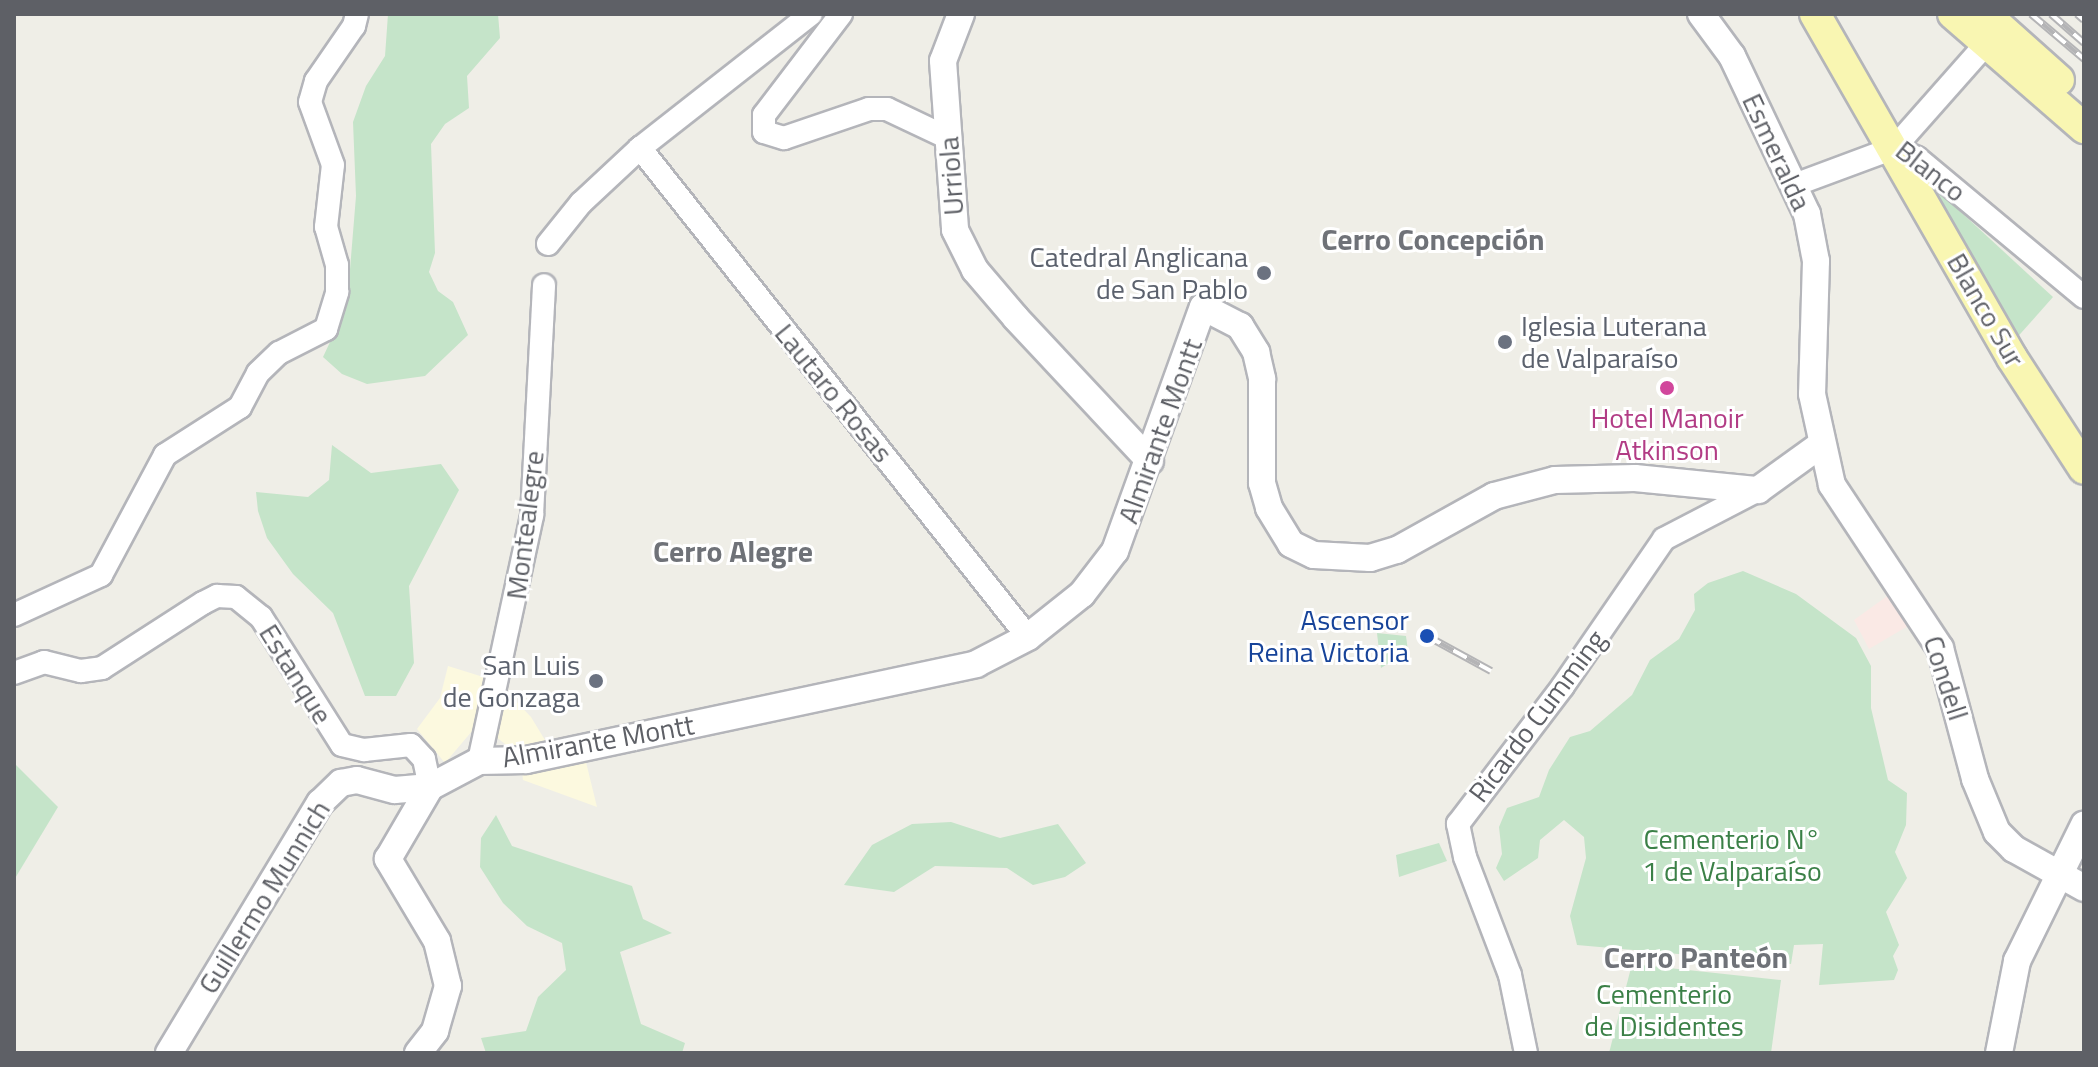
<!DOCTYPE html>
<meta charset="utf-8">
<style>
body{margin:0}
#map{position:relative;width:2098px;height:1067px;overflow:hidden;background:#efeee7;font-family:"Titillium Web",sans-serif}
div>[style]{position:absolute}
.commercial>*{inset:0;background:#fcf9df}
.medical>*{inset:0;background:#fae9e5}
.green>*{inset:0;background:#c5e4c9}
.roads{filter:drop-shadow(2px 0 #b4b5ba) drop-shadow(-2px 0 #b4b5ba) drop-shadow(0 2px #b4b5ba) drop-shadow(0 -2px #b4b5ba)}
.tertiary>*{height:22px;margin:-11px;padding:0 11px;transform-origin:11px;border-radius:11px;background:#fff}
.secondary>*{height:26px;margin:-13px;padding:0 13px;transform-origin:13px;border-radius:13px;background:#fff}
.primary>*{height:30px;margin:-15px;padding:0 15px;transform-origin:15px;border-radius:15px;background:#f9f6b2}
.rail>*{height:8px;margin-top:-4px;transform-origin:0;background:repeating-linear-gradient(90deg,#fff 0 15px,#b4b4b6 0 30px);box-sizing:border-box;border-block:2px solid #b4b4b6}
.dots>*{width:22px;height:22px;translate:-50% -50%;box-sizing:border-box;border:4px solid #fff;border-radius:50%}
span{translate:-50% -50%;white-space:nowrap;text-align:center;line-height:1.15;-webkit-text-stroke:6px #fff;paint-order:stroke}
.street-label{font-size:28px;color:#5e6066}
.worship-label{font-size:28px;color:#5b616d}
.right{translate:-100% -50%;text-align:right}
.left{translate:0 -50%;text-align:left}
.hotel-label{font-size:28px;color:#b23c85}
.transit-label{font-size:28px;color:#164399}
.park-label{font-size:28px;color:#3b8047}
.neighbourhood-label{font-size:30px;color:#6f7278;font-weight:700}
.frame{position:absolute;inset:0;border:16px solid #5e6066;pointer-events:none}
</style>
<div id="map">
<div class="commercial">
<div style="clip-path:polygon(448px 666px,493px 680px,478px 724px,445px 763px,417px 729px,440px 698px)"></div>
<div style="clip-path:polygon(508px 693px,531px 717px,551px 750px,521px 756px,496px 737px)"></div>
<div style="clip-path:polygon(584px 754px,597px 807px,523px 780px,522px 771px)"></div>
</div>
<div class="medical">
<div style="clip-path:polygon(1890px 594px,1908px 626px,1869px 649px,1854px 620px)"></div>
</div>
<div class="green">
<div style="clip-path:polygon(388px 14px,498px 14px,500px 38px,467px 76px,469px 108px,445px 124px,431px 144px,435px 253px,429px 272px,438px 291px,453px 302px,468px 335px,425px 376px,367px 384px,342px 374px,323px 357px,347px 306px,356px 196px,353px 122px,366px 86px,385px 56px)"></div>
<div style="clip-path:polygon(1924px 178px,2053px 297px,2013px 342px)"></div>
<div style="clip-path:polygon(332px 445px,371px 473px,441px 464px,459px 490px,409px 586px,414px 663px,396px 696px,365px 696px,333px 613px,293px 574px,267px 538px,258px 511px,256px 492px,308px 497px,329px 480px)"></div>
<div style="clip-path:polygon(1743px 571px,1796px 594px,1856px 638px,1871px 666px,1871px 708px,1888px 780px,1907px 793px,1906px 825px,1895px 852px,1907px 878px,1886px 912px,1899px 945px,1893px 956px,1898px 970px,1894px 980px,1819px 985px,1823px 944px,1794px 945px,1791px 964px,1577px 945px,1570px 916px,1586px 858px,1584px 837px,1564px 820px,1540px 840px,1538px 858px,1504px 881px,1496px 868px,1502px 854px,1499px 827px,1507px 808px,1539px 797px,1549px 770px,1570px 737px,1590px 731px,1632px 695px,1650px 660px,1679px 639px,1695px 610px,1694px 594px,1708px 583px)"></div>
<div style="clip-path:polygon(1377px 633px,1406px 636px,1408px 651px,1381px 668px)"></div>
<div style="clip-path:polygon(14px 763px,58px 807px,14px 880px)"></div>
<div style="clip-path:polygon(496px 815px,512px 846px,632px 886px,643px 919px,672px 933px,620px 952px,641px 1024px,685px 1043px,682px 1053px,486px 1053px,481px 1038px,526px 1031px,538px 997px,566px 970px,562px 943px,527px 926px,503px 903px,480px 867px,481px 838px)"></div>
<div style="clip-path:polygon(951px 822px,1000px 838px,1058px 824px,1086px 863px,1065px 877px,1033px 885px,1007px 868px,935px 866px,894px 892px,844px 885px,872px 845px,912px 824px)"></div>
<div style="clip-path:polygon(1439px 843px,1447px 861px,1399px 877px,1396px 855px)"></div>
<div style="clip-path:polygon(1632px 964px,1781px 980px,1771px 1053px,1609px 1053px)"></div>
</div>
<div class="roads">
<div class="tertiary">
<div style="left:841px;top:14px;width:127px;rotate:127.3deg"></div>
<div style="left:764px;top:115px;width:17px;rotate:90deg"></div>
<div style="left:764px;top:132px;width:21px;rotate:17deg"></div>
<div style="left:784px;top:138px;width:90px;rotate:-18.8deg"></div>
<div style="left:869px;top:109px;width:18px"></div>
<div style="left:887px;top:109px;width:68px;rotate:25.4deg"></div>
<div style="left:640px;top:148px;width:624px;rotate:51.57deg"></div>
<div style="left:1894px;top:148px;width:25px;rotate:23deg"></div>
<div style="left:1917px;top:158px;width:217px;rotate:39.8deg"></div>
<div style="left:1797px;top:184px;width:103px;rotate:-20.4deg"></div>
<div style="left:1894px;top:148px;width:139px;rotate:-48.5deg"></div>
<div style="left:548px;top:244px;width:53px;rotate:-51.2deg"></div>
<div style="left:581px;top:203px;width:81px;rotate:-43deg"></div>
<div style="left:640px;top:148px;width:217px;rotate:-38.1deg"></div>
<div style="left:14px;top:615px;width:96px;rotate:-24.7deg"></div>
<div style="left:101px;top:575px;width:136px;rotate:-61.9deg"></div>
<div style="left:165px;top:455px;width:89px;rotate:-32.6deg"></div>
<div style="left:240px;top:407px;width:38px;rotate:-62deg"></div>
<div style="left:258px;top:373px;width:29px;rotate:-44deg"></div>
<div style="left:279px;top:353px;width:53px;rotate:-27.1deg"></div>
<div style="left:326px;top:329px;width:39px;rotate:-73deg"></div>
<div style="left:337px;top:292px;width:27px;rotate:-90deg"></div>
<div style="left:337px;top:265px;width:40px;rotate:-106deg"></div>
<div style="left:326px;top:227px;width:62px;rotate:-83.6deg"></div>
<div style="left:333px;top:165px;width:67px;rotate:-110.1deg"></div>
<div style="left:310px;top:102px;width:22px;rotate:-74deg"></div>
<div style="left:316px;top:81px;width:67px;rotate:-55.4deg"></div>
<div style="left:354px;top:26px;width:12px;rotate:-76deg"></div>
<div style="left:14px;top:673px;width:32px;rotate:-20deg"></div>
<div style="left:44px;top:662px;width:38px;rotate:14deg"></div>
<div style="left:81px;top:671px;width:21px;rotate:-8deg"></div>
<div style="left:102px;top:668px;width:120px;rotate:-32.8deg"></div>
<div style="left:203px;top:603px;width:16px;rotate:-27deg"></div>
<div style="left:217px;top:596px;width:19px;rotate:3deg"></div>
<div style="left:236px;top:597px;width:32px;rotate:39deg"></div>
<div style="left:261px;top:617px;width:151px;rotate:57.7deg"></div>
<div style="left:342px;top:745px;width:23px;rotate:13deg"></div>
<div style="left:364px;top:750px;width:47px;rotate:-6.1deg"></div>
<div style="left:411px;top:745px;width:19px;rotate:47deg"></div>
<div style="left:424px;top:759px;width:29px;rotate:78deg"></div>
<div style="left:479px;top:761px;width:252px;rotate:-77.8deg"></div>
<div style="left:532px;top:515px;width:230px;rotate:-87deg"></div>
<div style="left:1526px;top:1053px;width:80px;rotate:-101.6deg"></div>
<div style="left:1510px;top:975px;width:126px;rotate:-110.9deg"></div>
<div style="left:1465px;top:857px;width:34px;rotate:-102deg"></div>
<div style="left:1458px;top:824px;width:173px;rotate:-52.7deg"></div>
<div style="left:1563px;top:686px;width:178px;rotate:-55.5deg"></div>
<div style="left:1664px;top:539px;width:106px;rotate:-27.5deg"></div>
</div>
<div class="secondary">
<div style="left:961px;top:14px;width:50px;rotate:111deg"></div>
<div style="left:943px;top:61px;width:169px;rotate:85.9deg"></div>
<div style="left:955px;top:230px;width:45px;rotate:63.4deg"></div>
<div style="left:975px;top:270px;width:63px;rotate:49.5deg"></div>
<div style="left:1016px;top:318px;width:196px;rotate:46.9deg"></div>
<div style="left:1701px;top:14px;width:52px;rotate:53.6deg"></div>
<div style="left:1732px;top:56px;width:175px;rotate:64.6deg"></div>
<div style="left:1807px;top:214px;width:48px;rotate:79.2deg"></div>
<div style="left:1816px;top:261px;width:133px;rotate:91.7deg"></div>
<div style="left:1812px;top:394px;width:93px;rotate:77.6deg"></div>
<div style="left:1832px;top:485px;width:196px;rotate:56.5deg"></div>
<div style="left:1940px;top:648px;width:136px;rotate:75deg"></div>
<div style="left:1975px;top:779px;width:57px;rotate:67.5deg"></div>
<div style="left:1997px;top:832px;width:24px;rotate:45deg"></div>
<div style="left:2014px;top:849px;width:80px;rotate:29.1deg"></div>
<div style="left:169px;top:1053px;width:292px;rotate:-58.9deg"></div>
<div style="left:320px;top:803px;width:29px;rotate:-44deg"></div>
<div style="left:341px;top:783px;width:16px;rotate:-11deg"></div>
<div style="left:357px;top:780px;width:39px;rotate:15deg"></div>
<div style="left:395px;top:790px;width:35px;rotate:-5deg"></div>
<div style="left:430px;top:787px;width:55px;rotate:-28deg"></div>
<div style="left:479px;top:761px;width:47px;rotate:-1.2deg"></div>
<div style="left:526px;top:760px;width:460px;rotate:-12deg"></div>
<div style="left:976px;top:664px;width:59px;rotate:-27.4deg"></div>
<div style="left:1028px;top:637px;width:69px;rotate:-38.5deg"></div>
<div style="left:1082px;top:594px;width:54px;rotate:-52.5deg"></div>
<div style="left:1115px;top:551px;width:259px;rotate:-70.2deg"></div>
<div style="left:1203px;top:307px;width:42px;rotate:27.2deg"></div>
<div style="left:1240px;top:326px;width:31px;rotate:58deg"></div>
<div style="left:1256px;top:352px;width:28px;rotate:77deg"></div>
<div style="left:1262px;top:379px;width:104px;rotate:90deg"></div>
<div style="left:1262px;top:483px;width:26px;rotate:74deg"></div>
<div style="left:1269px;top:508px;width:42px;rotate:58.6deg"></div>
<div style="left:1291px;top:544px;width:25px;rotate:26deg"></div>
<div style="left:1314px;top:555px;width:56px;rotate:3.1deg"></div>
<div style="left:1370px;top:558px;width:28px;rotate:-17deg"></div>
<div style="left:1397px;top:550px;width:111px;rotate:-29.1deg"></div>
<div style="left:1494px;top:496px;width:63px;rotate:-14.7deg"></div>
<div style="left:1555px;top:480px;width:80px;rotate:-1.4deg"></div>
<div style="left:1635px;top:478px;width:124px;rotate:5.6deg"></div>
<div style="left:1758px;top:490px;width:75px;rotate:-35.8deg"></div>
<div style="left:418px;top:1053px;width:28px;rotate:-52deg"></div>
<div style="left:435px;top:1031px;width:47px;rotate:-73.9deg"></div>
<div style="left:448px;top:986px;width:46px;rotate:-103.7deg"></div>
<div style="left:437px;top:941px;width:96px;rotate:-120.9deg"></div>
<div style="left:388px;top:859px;width:83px;rotate:-59.7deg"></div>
<div style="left:1999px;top:1053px;width:94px;rotate:-78.9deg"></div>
<div style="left:2017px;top:961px;width:152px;rotate:-63.8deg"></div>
</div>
<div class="primary">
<div style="left:1815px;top:14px;width:396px;rotate:60.2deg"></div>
<div style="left:2012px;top:358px;width:132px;rotate:57deg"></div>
<div style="left:1953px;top:14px;width:174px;rotate:41deg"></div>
<div style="left:1985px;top:14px;width:99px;rotate:41.7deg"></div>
</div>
</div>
<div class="rail">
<div style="left:2031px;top:14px;width:70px;rotate:40.3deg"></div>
<div style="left:2051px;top:14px;width:44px;rotate:41.3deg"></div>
<div style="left:2077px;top:14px;width:9px;rotate:41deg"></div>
<div style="left:1427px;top:636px;width:73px;rotate:28.7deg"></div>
</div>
<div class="dots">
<div style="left:1264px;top:273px;background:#6b7280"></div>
<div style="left:1505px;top:342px;background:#6b7280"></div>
<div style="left:1667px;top:388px;background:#d1479c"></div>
<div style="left:1427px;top:636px;background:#1a4fb4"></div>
<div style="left:596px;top:681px;background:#6b7280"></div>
</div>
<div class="street-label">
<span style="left:1777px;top:152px;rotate:65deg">Esmeralda</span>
<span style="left:1931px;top:171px;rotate:38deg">Blanco</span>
<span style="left:951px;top:176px;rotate:-94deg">Urriola</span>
<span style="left:1986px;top:310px;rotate:60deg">Blanco Sur</span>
<span style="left:834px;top:393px;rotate:51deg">Lautaro Rosas</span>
<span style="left:1160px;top:431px;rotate:-70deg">Almirante Montt</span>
<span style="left:525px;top:525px;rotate:-83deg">Montealegre</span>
<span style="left:296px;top:674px;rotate:58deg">Estanque</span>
<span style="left:1946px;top:678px;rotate:72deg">Condell</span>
<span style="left:1537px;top:716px;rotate:-53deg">Ricardo Cumming</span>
<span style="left:598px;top:741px;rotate:-10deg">Almirante Montt</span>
<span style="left:264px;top:897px;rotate:-58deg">Guillermo Munnich</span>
</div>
<div class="worship-label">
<span class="right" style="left:1248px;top:273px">Catedral Anglicana<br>de San Pablo</span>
<span class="left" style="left:1521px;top:342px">Iglesia Luterana<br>de Valparaíso</span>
<span class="right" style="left:580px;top:681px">San Luis<br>de Gonzaga</span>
</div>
<div class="hotel-label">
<span style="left:1667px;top:434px">Hotel Manoir<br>Atkinson</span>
</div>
<div class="transit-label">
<span class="right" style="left:1409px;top:636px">Ascensor<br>Reina Victoria</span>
</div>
<div class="park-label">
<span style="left:1732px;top:855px">Cementerio N°<br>1 de Valparaíso</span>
<span style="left:1664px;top:1010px">Cementerio<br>de Disidentes</span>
</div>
<div class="neighbourhood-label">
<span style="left:1433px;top:239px">Cerro Concepción</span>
<span style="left:733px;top:551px">Cerro Alegre</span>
<span style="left:1696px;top:957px">Cerro Panteón</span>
</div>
<div class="frame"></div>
</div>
